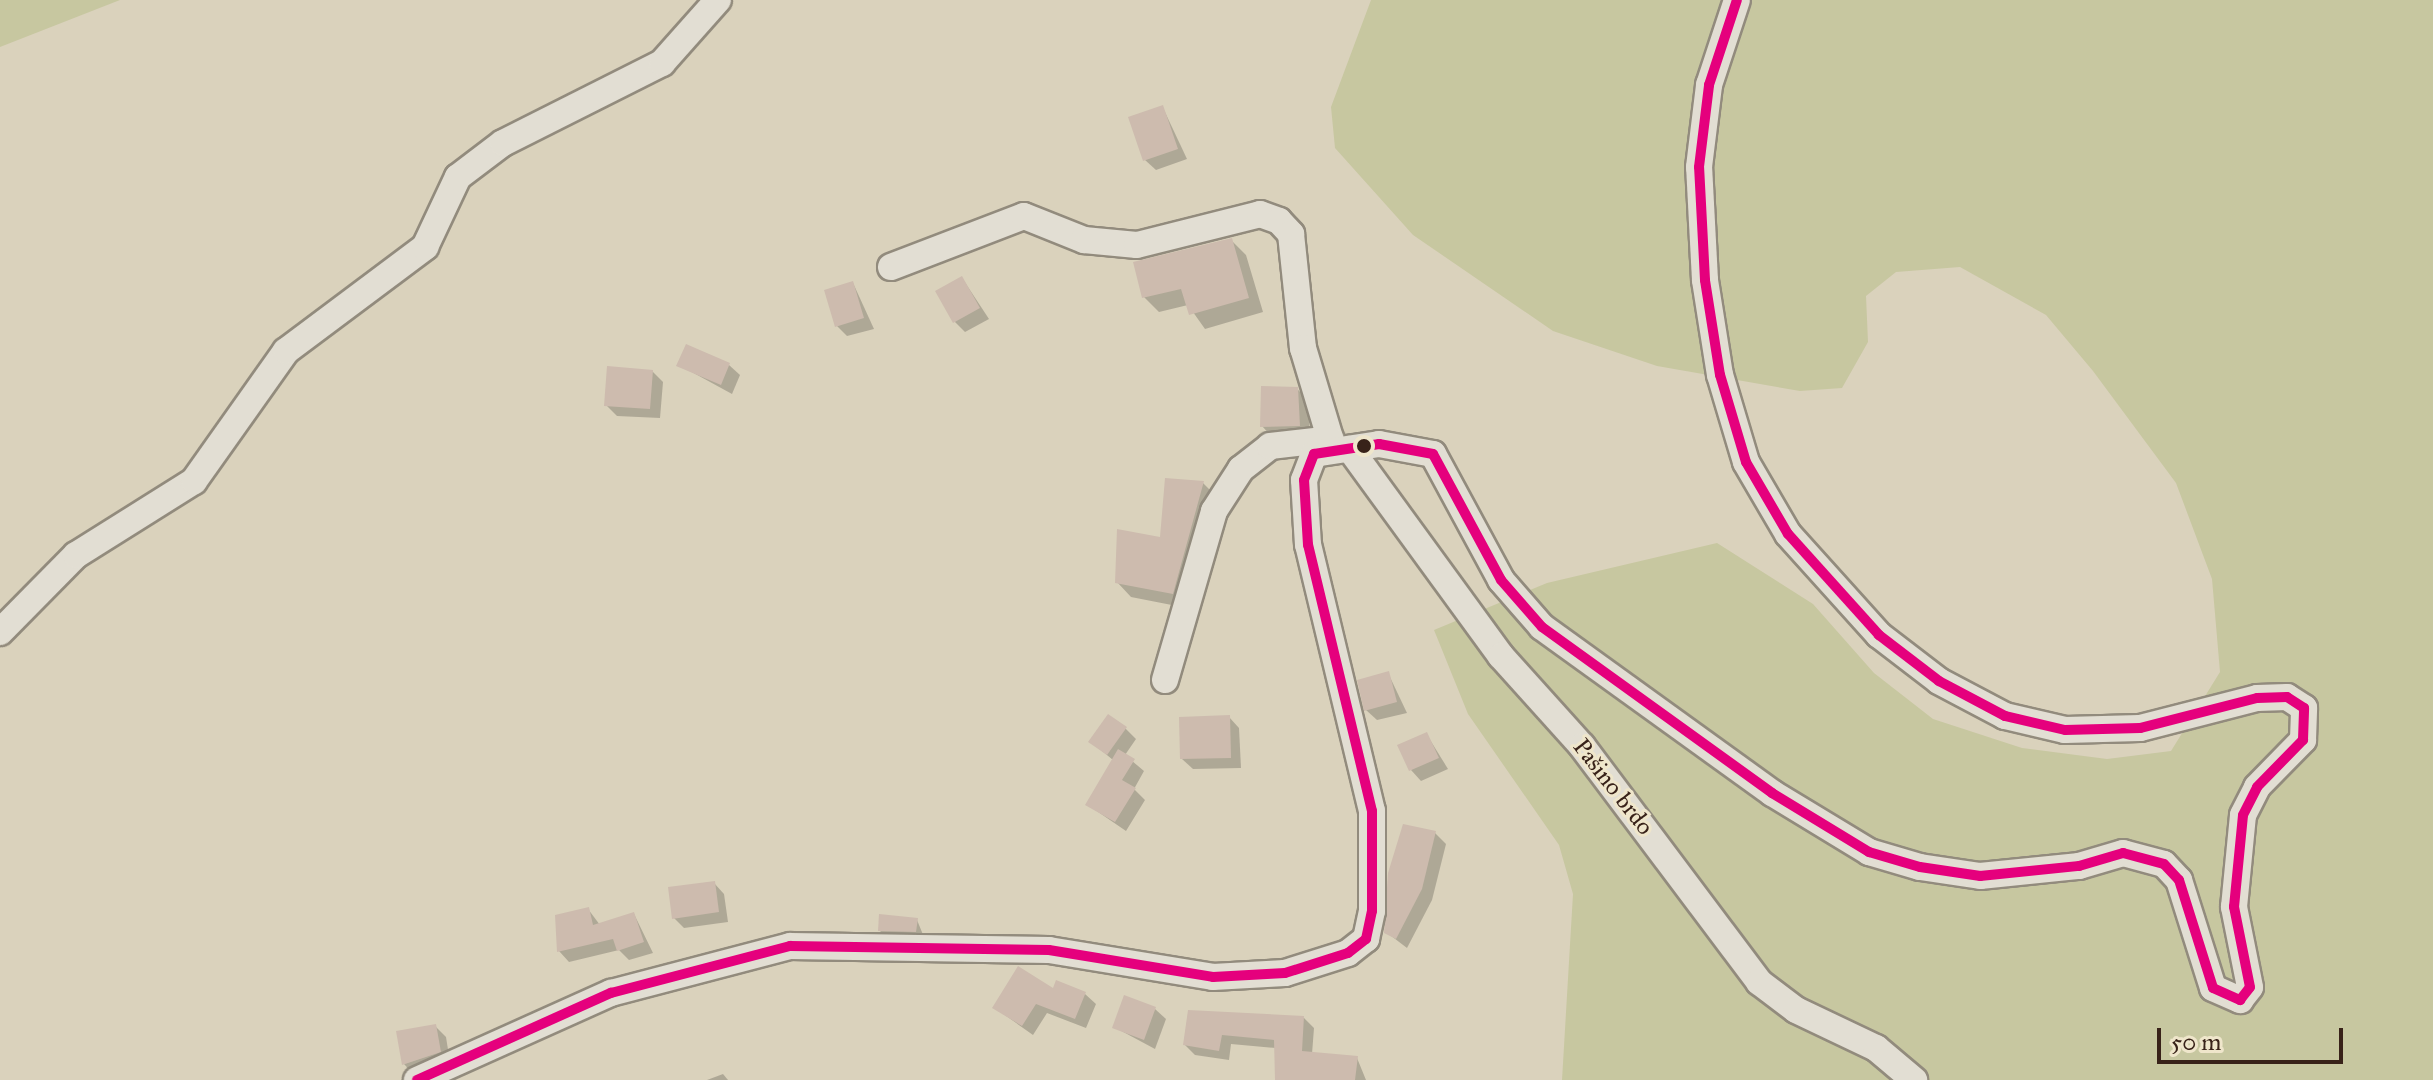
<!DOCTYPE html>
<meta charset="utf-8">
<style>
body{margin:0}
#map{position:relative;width:2433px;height:1080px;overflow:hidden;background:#dad2bc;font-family:"IM FELL Great Primer",serif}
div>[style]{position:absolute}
.green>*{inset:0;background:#c7c7a0}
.shadow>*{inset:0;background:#0003}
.building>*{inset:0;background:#cdbbae}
.roads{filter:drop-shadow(2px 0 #928b7d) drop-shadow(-2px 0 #928b7d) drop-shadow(0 2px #928b7d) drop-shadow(0 -2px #928b7d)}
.street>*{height:26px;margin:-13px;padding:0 13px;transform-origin:13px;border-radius:13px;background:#e2ded3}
.bus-1>*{height:10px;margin:-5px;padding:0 5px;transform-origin:5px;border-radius:5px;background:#e5007d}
.dots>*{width:22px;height:22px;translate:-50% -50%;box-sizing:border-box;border:4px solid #efe6cb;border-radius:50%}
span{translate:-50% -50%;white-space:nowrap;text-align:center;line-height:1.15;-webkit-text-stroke:6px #efe6cb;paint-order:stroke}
.street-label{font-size:24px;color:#382219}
.scale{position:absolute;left:2157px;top:1028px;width:186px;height:36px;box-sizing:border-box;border:4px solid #382219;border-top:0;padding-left:10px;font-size:24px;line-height:28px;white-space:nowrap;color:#382219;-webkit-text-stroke:6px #efe6cb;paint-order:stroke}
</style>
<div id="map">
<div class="green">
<div style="clip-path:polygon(0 0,120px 0,0 47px)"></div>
<div style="clip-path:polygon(1371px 0,2433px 0,2433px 1080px,1562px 1080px,1573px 894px,1559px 845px,1468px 714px,1434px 630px,1547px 583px,1717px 543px,1813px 604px,1874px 673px,1933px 719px,2022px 748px,2107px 759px,2171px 751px,2220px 672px,2212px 579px,2176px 483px,2093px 371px,2046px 315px,1960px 267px,1896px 272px,1866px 296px,1868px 342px,1842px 388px,1800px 391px,1657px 366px,1553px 331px,1413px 235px,1335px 148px,1331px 107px)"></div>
</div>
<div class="shadow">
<div style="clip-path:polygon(1163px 108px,1187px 159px,1156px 170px,1145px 160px)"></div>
<div style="clip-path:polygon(1231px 240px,1246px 255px,1263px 312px,1205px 329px,1188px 305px,1159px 312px,1144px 297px)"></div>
<div style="clip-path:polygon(962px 278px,989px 319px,965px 332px,955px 322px)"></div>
<div style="clip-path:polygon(853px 283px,874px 329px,847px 336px,837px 326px)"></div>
<div style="clip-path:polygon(679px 365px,729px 365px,740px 375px,732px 394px)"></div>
<div style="clip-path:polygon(652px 371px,663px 382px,660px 418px,617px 416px,606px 405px)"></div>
<div style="clip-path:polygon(1297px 389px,1308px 399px,1310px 436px,1272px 437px,1262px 426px)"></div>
<div style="clip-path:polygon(1203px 483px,1217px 497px,1187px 608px,1131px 597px,1117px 582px,1162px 539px)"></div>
<div style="clip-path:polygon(1388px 673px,1407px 713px,1377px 720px,1366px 710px)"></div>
<div style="clip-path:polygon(1229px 717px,1239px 728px,1241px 768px,1193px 769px,1182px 759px)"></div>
<div style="clip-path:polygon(1125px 728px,1136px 739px,1125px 755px,1144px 771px,1134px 789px,1145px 800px,1126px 831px,1088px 805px,1113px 760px,1091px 742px)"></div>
<div style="clip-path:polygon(1427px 735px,1448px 769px,1421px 781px,1411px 770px)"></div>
<div style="clip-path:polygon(1435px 833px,1446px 844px,1432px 900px,1407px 948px,1386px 932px)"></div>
<div style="clip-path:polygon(714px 883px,724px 894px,728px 922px,684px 928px,674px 918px)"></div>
<div style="clip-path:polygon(588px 909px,600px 925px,634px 914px,653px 953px,629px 960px,619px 950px,569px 962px,559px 951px)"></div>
<div style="clip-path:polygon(917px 920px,926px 942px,890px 941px,880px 931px)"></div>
<div style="clip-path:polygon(1054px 991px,1085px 994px,1096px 1004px,1086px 1028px,1047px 1013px,1033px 1035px,995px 1008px)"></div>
<div style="clip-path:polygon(1155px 1009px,1166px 1019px,1155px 1049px,1114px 1027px)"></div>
<div style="clip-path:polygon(1190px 1012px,1304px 1018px,1314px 1028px,1312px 1054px,1357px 1058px,1366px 1080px,1276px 1080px,1276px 1048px,1231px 1044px,1229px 1060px,1195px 1055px,1185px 1045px)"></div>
<div style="clip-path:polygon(435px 1026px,446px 1037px,450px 1062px,414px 1075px,404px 1064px,398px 1033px)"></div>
<div style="clip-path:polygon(723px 1074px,728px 1080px,707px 1080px)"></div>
</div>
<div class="building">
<div style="clip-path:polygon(1163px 105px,1178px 149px,1143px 161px,1128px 117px)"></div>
<div style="clip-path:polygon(1232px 238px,1249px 298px,1189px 315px,1181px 289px,1142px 298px,1133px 262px)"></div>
<div style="clip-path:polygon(962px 276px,980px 308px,953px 323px,935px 291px)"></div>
<div style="clip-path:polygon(853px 281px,864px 318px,835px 327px,824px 290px)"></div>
<div style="clip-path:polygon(686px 344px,730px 363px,721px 385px,676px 366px)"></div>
<div style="clip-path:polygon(607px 366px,653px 370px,650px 409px,604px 406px)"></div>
<div style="clip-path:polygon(1261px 386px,1298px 387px,1300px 426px,1260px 427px)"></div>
<div style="clip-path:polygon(1165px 478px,1204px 481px,1173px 594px,1115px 583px,1117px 529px,1160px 537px)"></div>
<div style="clip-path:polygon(1389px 671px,1397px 702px,1364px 711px,1357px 680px)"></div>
<div style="clip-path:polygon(1108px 714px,1127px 727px,1107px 755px,1088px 742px)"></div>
<div style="clip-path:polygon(1230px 715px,1231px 758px,1180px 759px,1179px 717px)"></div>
<div style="clip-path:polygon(1427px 732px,1439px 758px,1409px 771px,1397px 745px)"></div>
<div style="clip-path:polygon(1118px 749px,1135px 759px,1122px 780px,1136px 788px,1115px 822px,1085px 805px)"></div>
<div style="clip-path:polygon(1403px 824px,1436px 831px,1422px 889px,1396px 939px,1384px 933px,1388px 873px)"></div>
<div style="clip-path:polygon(715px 881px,719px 912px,672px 919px,668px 887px)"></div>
<div style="clip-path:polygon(589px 907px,593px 925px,634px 912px,644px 942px,617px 951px,613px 939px,557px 952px,555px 915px)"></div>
<div style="clip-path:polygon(879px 914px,918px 918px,916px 932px,878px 931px)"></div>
<div style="clip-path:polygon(1018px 966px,1053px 988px,1056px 980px,1086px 992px,1075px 1019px,1036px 1004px,1022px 1026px,992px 1008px)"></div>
<div style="clip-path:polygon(1124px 995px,1156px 1007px,1144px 1040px,1112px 1028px)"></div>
<div style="clip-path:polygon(1188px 1010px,1304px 1016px,1302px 1051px,1358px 1056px,1355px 1080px,1275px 1080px,1274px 1040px,1222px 1035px,1219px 1051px,1183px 1045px)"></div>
<div style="clip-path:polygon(436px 1024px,441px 1052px,402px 1065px,396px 1031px)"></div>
</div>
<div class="roads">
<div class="street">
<div style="left:891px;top:267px;width:142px;rotate:-21deg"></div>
<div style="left:1024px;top:216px;width:65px;rotate:21.8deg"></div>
<div style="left:1084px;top:240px;width:53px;rotate:5.4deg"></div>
<div style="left:1137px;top:245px;width:127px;rotate:-14.1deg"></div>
<div style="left:1260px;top:214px;width:20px;rotate:20deg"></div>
<div style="left:1279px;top:221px;width:18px;rotate:47deg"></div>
<div style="left:1291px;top:234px;width:115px;rotate:84deg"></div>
<div style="left:1303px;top:348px;width:104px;rotate:73.3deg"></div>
<div style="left:1350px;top:449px;width:256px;rotate:53.9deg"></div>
<div style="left:1501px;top:656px;width:121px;rotate:48deg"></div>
<div style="left:1582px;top:746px;width:295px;rotate:53.1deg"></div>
<div style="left:1759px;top:982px;width:46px;rotate:37.1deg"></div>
<div style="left:1796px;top:1010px;width:89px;rotate:25.4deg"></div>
<div style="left:1876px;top:1048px;width:50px;rotate:40.1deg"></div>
<div style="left:0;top:632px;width:108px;rotate:-45.4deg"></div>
<div style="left:76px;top:555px;width:139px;rotate:-32.1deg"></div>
<div style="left:194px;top:481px;width:159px;rotate:-54.7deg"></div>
<div style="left:286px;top:351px;width:174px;rotate:-36.8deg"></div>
<div style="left:425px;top:247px;width:77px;rotate:-64.8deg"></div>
<div style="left:458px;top:177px;width:56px;rotate:-37.1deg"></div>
<div style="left:503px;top:143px;width:178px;rotate:-26.7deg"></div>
<div style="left:662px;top:63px;width:84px;rotate:-48.4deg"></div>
<div style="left:1165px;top:680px;width:176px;rotate:-73.8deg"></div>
<div style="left:1214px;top:511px;width:50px;rotate:-57.3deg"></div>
<div style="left:1241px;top:469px;width:37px;rotate:-38deg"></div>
<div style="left:1270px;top:446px;width:61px;rotate:-6.5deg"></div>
<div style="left:417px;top:1080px;width:213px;rotate:-24.2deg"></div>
<div style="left:611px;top:993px;width:185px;rotate:-14.7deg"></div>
<div style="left:790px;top:946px;width:259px;rotate:0.9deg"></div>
<div style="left:1049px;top:950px;width:166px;rotate:9.3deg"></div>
<div style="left:1213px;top:977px;width:72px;rotate:-3.2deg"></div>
<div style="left:1285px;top:973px;width:66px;rotate:-17.6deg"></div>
<div style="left:1348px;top:953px;width:23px;rotate:-38deg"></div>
<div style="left:1366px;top:939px;width:29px;rotate:-78deg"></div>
<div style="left:1372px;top:911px;width:100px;rotate:-90deg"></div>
<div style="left:1372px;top:811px;width:274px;rotate:-103.5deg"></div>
<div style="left:1308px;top:545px;width:65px;rotate:-93.5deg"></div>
<div style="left:1304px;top:480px;width:28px;rotate:-69deg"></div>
<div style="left:1314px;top:454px;width:66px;rotate:-8.7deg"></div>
<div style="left:1379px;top:444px;width:55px;rotate:10.5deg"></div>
<div style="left:1433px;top:454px;width:143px;rotate:61.6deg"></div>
<div style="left:1501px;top:580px;width:62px;rotate:48.9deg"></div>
<div style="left:1542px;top:627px;width:284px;rotate:35.8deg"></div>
<div style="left:1772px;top:793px;width:114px;rotate:31.3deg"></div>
<div style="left:1869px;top:852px;width:53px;rotate:16.4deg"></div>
<div style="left:1920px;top:867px;width:61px;rotate:8.5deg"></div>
<div style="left:1980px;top:876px;width:100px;rotate:-5.8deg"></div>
<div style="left:2079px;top:866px;width:46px;rotate:-16.5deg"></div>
<div style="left:2123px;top:853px;width:42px;rotate:15deg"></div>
<div style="left:2164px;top:864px;width:22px;rotate:47deg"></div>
<div style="left:2179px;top:880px;width:113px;rotate:72.5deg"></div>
<div style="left:2213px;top:988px;width:30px;rotate:24deg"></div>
<div style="left:2240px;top:1000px;width:16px;rotate:-52deg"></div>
<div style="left:2250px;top:987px;width:82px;rotate:-101.3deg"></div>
<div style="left:2234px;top:907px;width:92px;rotate:-84.4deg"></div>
<div style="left:2243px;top:815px;width:31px;rotate:-63deg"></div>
<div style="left:2257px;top:787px;width:66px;rotate:-45.6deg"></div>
<div style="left:2303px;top:740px;width:32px;rotate:-88deg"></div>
<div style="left:2304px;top:708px;width:20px;rotate:-147deg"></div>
<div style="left:2287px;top:697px;width:30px;rotate:178deg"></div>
<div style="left:2257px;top:698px;width:121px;rotate:165.6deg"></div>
<div style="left:2140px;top:728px;width:75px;rotate:178.5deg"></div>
<div style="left:2065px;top:730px;width:62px;rotate:-166.9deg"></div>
<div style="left:2005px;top:716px;width:75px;rotate:-152.1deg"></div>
<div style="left:1939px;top:681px;width:76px;rotate:-142.5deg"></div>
<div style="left:1879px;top:635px;width:136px;rotate:-132deg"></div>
<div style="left:1788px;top:534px;width:83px;rotate:-120.3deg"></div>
<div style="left:1746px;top:462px;width:91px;rotate:-106.6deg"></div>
<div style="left:1720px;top:375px;width:96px;rotate:-99deg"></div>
<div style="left:1705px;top:280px;width:113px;rotate:-93deg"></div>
<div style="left:1699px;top:167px;width:83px;rotate:-83deg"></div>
<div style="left:1709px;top:85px;width:89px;rotate:-71.8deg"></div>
</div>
</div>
<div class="bus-1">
<div style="left:417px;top:1080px;width:213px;rotate:-24.2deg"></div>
<div style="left:611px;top:993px;width:185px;rotate:-14.7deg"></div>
<div style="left:790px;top:946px;width:259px;rotate:0.9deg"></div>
<div style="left:1049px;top:950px;width:166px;rotate:9.3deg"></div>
<div style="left:1213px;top:977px;width:72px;rotate:-3.2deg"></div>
<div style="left:1285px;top:973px;width:66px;rotate:-17.6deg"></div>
<div style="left:1348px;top:953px;width:23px;rotate:-38deg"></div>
<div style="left:1366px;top:939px;width:29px;rotate:-78deg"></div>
<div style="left:1372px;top:911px;width:100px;rotate:-90deg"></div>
<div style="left:1372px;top:811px;width:274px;rotate:-103.5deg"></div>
<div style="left:1308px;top:545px;width:65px;rotate:-93.5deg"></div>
<div style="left:1304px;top:480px;width:28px;rotate:-69deg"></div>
<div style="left:1314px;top:454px;width:66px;rotate:-8.7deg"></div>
<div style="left:1379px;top:444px;width:55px;rotate:10.5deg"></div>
<div style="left:1433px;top:454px;width:143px;rotate:61.6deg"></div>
<div style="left:1501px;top:580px;width:62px;rotate:48.9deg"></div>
<div style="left:1542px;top:627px;width:284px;rotate:35.8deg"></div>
<div style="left:1772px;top:793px;width:114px;rotate:31.3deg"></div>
<div style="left:1869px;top:852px;width:53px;rotate:16.4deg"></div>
<div style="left:1920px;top:867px;width:61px;rotate:8.5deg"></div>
<div style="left:1980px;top:876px;width:100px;rotate:-5.8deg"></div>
<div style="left:2079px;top:866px;width:46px;rotate:-16.5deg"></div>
<div style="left:2123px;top:853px;width:42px;rotate:15deg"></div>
<div style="left:2164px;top:864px;width:22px;rotate:47deg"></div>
<div style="left:2179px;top:880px;width:113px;rotate:72.5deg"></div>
<div style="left:2213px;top:988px;width:30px;rotate:24deg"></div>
<div style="left:2240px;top:1000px;width:16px;rotate:-52deg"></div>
<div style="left:2250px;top:987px;width:82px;rotate:-101.3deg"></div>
<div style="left:2234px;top:907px;width:92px;rotate:-84.4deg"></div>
<div style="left:2243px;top:815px;width:31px;rotate:-63deg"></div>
<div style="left:2257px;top:787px;width:66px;rotate:-45.6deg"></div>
<div style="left:2303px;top:740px;width:32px;rotate:-88deg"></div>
<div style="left:2304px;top:708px;width:20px;rotate:-147deg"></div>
<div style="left:2287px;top:697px;width:30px;rotate:178deg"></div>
<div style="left:2257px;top:698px;width:121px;rotate:165.6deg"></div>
<div style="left:2140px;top:728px;width:75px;rotate:178.5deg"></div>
<div style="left:2065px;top:730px;width:62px;rotate:-166.9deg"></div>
<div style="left:2005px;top:716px;width:75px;rotate:-152.1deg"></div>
<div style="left:1939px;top:681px;width:76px;rotate:-142.5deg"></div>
<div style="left:1879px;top:635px;width:136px;rotate:-132deg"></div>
<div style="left:1788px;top:534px;width:83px;rotate:-120.3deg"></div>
<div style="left:1746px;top:462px;width:91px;rotate:-106.6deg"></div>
<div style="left:1720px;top:375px;width:96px;rotate:-99deg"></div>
<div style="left:1705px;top:280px;width:113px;rotate:-93deg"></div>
<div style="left:1699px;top:167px;width:83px;rotate:-83deg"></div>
<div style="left:1709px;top:85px;width:89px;rotate:-71.8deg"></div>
</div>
<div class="dots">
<div style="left:1364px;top:446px;background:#382219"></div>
</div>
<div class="street-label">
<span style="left:1613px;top:787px;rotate:52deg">Pašino brdo</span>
</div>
<div class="scale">50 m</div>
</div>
